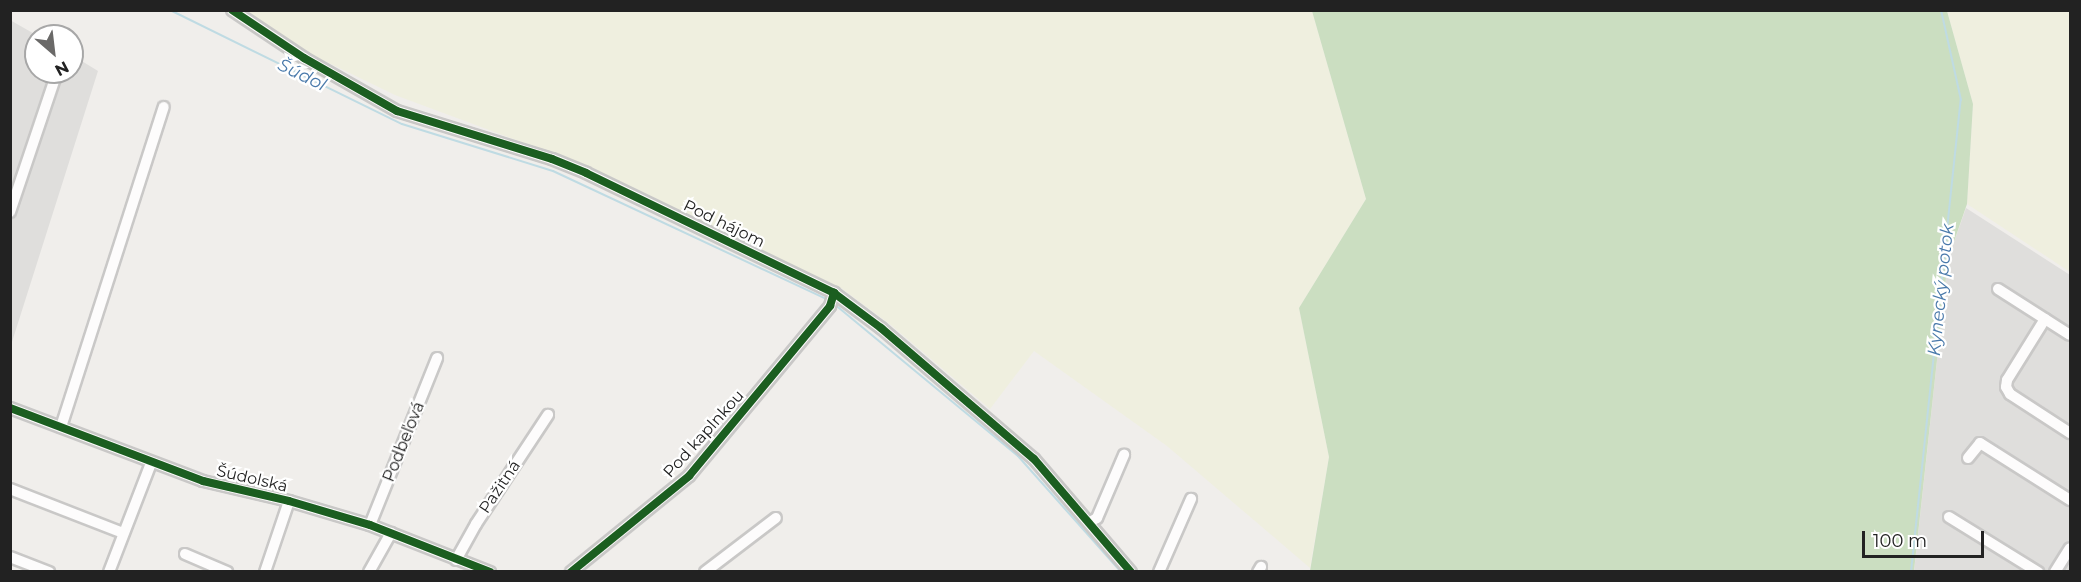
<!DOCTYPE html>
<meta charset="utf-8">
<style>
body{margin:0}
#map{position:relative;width:2081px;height:582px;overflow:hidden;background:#f0eeeb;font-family:Montserrat,sans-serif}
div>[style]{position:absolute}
.residential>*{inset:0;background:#dfdedc}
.farmland>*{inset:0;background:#efefdf}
.forest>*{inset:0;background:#cbdec1}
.stream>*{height:2px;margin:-1px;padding:0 1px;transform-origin:1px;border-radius:1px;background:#bfdbe3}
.roads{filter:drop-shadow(2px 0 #c9c8c7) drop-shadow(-2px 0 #c9c8c7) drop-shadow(0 2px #c9c8c7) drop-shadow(0 -2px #c9c8c7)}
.minor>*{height:10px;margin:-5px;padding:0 5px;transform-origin:5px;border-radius:5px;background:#fdfcfc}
.cycleway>*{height:8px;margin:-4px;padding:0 4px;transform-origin:4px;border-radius:4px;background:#1b5e20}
span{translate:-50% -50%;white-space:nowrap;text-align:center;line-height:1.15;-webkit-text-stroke:4.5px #fff;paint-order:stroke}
.street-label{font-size:16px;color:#222}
.water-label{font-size:18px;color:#4a7aab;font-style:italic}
.frame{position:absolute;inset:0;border:12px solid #222;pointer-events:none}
.north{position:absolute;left:24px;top:24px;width:60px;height:60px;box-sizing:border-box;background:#fff;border:2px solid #a7a7a7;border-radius:50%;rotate:152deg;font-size:16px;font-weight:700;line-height:24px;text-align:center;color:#222}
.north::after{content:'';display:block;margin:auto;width:21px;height:27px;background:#6a6968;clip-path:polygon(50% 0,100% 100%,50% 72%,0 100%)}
.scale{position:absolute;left:1862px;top:531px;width:122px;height:27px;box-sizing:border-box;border:3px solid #222;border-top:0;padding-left:8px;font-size:18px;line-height:21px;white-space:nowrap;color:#222;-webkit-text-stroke:4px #fff;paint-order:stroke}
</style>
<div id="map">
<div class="residential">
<div style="clip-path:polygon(10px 20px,38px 36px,36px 72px,72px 72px,72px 55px,98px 71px,11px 345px)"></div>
<div style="clip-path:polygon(1966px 208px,2070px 275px,2070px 571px,1914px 572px,1948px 259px)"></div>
</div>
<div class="farmland">
<div style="clip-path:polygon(246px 11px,1312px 11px,1366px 199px,1299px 308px,1329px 457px,1310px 568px,1167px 446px,1034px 351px,990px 409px,891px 325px,841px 288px,575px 162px,395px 95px,304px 51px)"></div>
<div style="clip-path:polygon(1947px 11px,2070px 11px,2070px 272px,1967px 204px,1973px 104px)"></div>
</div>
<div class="forest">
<div style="clip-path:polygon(1312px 11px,1947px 11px,1973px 104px,1967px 204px,1948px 259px,1914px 571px,1310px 571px,1329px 457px,1299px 308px,1366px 199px)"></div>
</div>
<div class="stream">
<div style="left:170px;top:10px;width:258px;rotate:26.2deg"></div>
<div style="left:402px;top:124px;width:158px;rotate:17.3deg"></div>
<div style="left:553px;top:171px;width:304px;rotate:25.1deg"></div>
<div style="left:833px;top:303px;width:240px;rotate:39.6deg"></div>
<div style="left:1018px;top:456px;width:155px;rotate:48.4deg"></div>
<div style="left:1911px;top:572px;width:475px;rotate:-84deg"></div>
<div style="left:1961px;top:100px;width:92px;rotate:-102.5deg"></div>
</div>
<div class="roads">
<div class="minor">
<div style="left:232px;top:10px;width:87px;rotate:33.7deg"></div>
<div style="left:304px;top:58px;width:107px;rotate:29.7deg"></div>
<div style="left:397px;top:111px;width:162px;rotate:17.2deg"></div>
<div style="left:552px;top:159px;width:37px;rotate:22deg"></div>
<div style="left:586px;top:173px;width:276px;rotate:25.8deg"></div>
<div style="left:834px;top:293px;width:59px;rotate:36.7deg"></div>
<div style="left:881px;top:328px;width:201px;rotate:40.6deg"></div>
<div style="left:1034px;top:459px;width:149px;rotate:49.4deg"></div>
<div style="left:10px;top:212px;width:148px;rotate:-71.4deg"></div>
<div style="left:1998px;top:289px;width:85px;rotate:32.6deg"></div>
<div style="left:2045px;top:319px;width:72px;rotate:121.9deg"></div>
<div style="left:2007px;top:380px;width:7px;rotate:98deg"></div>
<div style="left:2006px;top:387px;width:8px;rotate:60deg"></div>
<div style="left:2010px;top:394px;width:72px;rotate:33deg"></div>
<div style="left:10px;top:408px;width:206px;rotate:20.7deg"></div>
<div style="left:203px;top:481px;width:88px;rotate:13.1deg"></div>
<div style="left:289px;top:501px;width:84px;rotate:16.5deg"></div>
<div style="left:370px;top:525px;width:129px;rotate:21.4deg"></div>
<div style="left:61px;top:427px;width:336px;rotate:-72.2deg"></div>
<div style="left:1968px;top:458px;width:19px;rotate:-51deg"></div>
<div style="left:1980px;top:443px;width:107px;rotate:32.3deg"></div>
<div style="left:10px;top:489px;width:121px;rotate:21.3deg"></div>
<div style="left:1949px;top:517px;width:105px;rotate:31.7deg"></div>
<div style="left:1090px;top:522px;width:8px;rotate:-30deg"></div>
<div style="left:1097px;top:518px;width:69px;rotate:-66.8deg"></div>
<div style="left:370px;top:525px;width:180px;rotate:-68.1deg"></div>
<div style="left:185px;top:554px;width:46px;rotate:23.2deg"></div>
<div style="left:10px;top:557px;width:42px;rotate:21deg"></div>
<div style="left:456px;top:560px;width:41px;rotate:-60.9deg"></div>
<div style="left:476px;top:524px;width:131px;rotate:-56.6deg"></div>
<div style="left:109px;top:572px;width:117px;rotate:-68.9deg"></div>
<div style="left:265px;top:572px;width:75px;rotate:-71.3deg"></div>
<div style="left:369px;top:572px;width:45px;rotate:-60.6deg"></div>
<div style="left:571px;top:572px;width:152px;rotate:-39.1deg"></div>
<div style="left:689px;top:476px;width:221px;rotate:-50.3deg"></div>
<div style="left:830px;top:306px;width:14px;rotate:-73deg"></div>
<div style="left:705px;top:572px;width:89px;rotate:-37.3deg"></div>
<div style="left:1159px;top:572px;width:80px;rotate:-66.3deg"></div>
<div style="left:1258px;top:572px;width:6px;rotate:-59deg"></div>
<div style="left:2055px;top:572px;width:28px;rotate:-58deg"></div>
</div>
</div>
<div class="cycleway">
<div style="left:232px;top:10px;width:87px;rotate:33.7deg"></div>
<div style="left:304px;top:58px;width:107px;rotate:29.7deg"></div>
<div style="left:397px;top:111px;width:162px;rotate:17.2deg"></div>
<div style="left:552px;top:159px;width:37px;rotate:22deg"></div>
<div style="left:586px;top:173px;width:276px;rotate:25.8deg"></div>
<div style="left:834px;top:293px;width:59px;rotate:36.7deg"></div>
<div style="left:881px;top:328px;width:201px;rotate:40.6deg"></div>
<div style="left:1034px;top:459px;width:149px;rotate:49.4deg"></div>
<div style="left:10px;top:408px;width:206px;rotate:20.7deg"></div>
<div style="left:203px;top:481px;width:88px;rotate:13.1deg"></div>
<div style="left:289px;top:501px;width:84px;rotate:16.5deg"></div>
<div style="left:370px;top:525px;width:129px;rotate:21.4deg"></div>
<div style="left:571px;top:572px;width:152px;rotate:-39.1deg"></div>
<div style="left:689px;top:476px;width:221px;rotate:-50.3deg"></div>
<div style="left:830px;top:306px;width:14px;rotate:-73deg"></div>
</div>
<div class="street-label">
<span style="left:724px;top:224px;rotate:26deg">Pod hájom</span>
<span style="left:704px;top:434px;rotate:-48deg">Pod kaplnkou</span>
<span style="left:404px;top:442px;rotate:-68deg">Podbeľová</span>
<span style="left:252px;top:479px;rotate:13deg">Šúdolská</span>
<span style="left:500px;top:487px;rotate:-56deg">Pažitná</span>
</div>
<div class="water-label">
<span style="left:302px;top:75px;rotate:26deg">Šúdol</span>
<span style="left:1941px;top:290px;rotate:-84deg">Kynecký potok</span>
</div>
<div class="frame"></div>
<div class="north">N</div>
<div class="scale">100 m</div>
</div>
